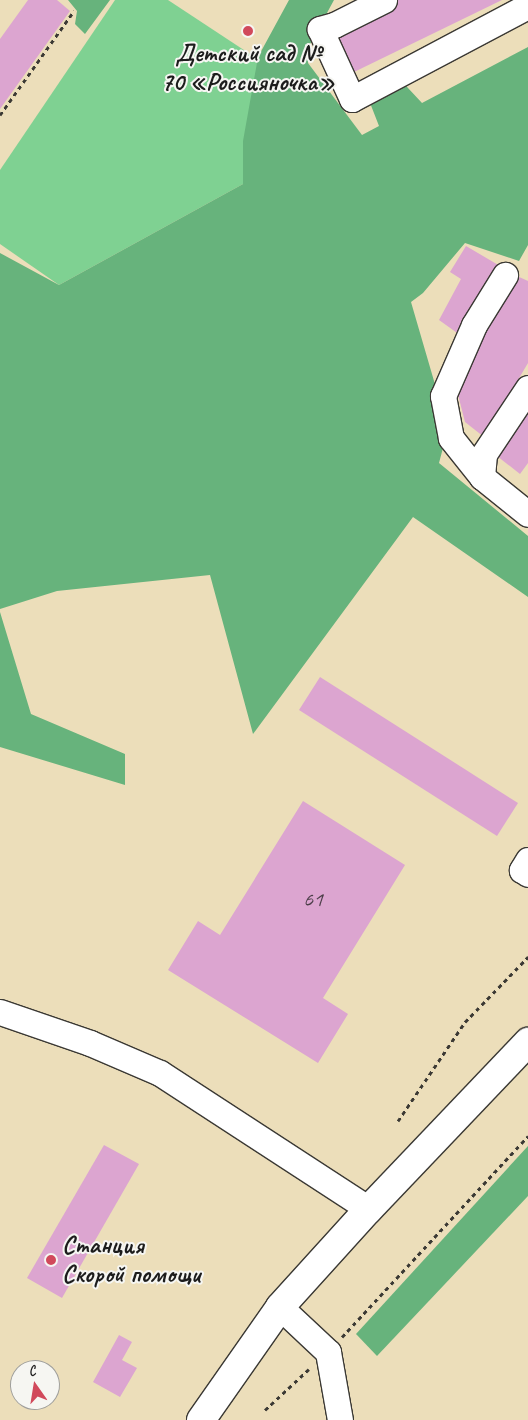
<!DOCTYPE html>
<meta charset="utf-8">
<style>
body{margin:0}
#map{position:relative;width:528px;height:1420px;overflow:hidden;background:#ecdeba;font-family:Caveat,sans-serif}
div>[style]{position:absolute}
.green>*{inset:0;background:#7fd192}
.forest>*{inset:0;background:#67b37c}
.building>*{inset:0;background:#dca5d0}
.path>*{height:3px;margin-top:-1.5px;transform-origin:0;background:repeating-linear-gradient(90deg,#3b3934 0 4px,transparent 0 8px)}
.roads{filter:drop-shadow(1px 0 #3b3934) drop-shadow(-1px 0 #3b3934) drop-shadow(0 1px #3b3934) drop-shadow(0 -1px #3b3934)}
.minor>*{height:25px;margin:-12.5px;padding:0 12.5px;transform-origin:12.5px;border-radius:12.5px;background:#fff}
.major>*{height:28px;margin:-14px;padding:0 14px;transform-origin:14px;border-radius:14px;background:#fff}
.dots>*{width:14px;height:14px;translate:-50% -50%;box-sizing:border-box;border:2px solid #f6f6f2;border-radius:50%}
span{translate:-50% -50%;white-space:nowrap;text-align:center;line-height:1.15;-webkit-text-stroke:4px #f6f6f2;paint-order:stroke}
.number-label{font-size:22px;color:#4c3e49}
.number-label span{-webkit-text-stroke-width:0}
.poi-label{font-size:25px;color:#1c1c1c;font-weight:700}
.left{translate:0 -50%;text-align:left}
.north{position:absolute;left:10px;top:1360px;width:50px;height:50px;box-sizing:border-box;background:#f6f6f2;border:1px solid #9f9f9c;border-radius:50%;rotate:347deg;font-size:14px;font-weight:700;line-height:20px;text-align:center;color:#1c1c1c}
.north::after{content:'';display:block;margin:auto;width:18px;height:22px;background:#d1495b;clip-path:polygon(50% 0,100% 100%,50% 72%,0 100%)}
</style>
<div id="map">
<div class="green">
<div style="clip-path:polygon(115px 0,168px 0,262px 62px,243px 184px,59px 285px,0 244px,0 170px)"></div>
</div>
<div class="forest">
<div style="clip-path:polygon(68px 0,110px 0,85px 34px,75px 24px,77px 11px)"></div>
<div style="clip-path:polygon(289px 0,334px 0,309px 46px,308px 63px,362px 135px,379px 126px,365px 90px,394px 73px,422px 103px,528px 47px,528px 245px,519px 261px,465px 243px,423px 293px,411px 302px,448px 429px,439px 463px,528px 536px,528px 597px,413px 517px,253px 734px,210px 575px,57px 591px,0 609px,0 253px,59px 285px,243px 184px,243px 141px,258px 57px)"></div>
<div style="clip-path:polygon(0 612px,31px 714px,125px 754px,125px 785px,0 747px)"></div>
<div style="clip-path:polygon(528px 1146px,528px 1196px,377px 1356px,356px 1334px)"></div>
</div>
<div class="building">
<div style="clip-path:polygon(28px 0,57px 0,70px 11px,0 109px,0 39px)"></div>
<div style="clip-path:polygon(387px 0,502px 0,352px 73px,329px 29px)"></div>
<div style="clip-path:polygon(466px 246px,500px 266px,460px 335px,439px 320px,461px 279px,450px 272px)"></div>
<div style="clip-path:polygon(517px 276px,528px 281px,528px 363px,484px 437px,465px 422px,455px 383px)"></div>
<div style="clip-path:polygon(528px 410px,528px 463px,520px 474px,497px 456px)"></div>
<div style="clip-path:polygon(320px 677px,518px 803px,497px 836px,299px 710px)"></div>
<div style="clip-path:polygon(303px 801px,405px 865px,323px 998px,348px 1014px,318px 1063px,168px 970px,198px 921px,220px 935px)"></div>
<div style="clip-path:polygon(104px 1145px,139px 1164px,62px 1298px,27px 1278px)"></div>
<div style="clip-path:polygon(119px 1335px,132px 1342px,122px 1360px,137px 1368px,120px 1397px,93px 1382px)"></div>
</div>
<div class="path">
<div style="left:0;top:115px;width:128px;rotate:-54.6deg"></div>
<div style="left:398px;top:1121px;width:120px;rotate:-55.9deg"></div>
<div style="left:465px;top:1022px;width:91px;rotate:-45.9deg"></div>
<div style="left:342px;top:1337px;width:274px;rotate:-47.2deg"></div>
<div style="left:265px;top:1410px;width:60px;rotate:-43deg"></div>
</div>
<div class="roads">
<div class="minor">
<div style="left:384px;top:0;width:56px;rotate:153.4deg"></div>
<div style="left:334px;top:25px;width:15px;rotate:164deg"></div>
<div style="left:320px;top:29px;width:77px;rotate:65.4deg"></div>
<div style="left:352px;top:99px;width:199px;rotate:-27.9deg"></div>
<div style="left:528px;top:388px;width:79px;rotate:123.7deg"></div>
<div style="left:484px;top:454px;width:23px;rotate:95deg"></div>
<div style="left:482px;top:477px;width:59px;rotate:38.8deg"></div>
<div style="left:482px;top:477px;width:50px;rotate:-128.5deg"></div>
<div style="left:451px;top:438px;width:43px;rotate:-100.8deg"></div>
<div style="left:443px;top:396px;width:77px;rotate:-66.4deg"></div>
<div style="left:474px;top:325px;width:59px;rotate:-58.2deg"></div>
<div style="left:528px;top:860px;width:12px;rotate:121deg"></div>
<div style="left:522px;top:870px;width:7px;rotate:34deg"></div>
<div style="left:0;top:1012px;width:95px;rotate:19deg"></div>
<div style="left:90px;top:1043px;width:76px;rotate:23.2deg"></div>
<div style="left:160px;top:1073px;width:249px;rotate:33.1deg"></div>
<div style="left:280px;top:1307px;width:66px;rotate:43.2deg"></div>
<div style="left:328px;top:1352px;width:69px;rotate:80deg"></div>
</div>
<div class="major">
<div style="left:201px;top:1420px;width:138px;rotate:-55deg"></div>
<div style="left:280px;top:1307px;width:132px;rotate:-47.8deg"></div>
<div style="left:369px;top:1209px;width:231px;rotate:-46.4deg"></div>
</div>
</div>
<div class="dots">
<div style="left:248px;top:31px;background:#d1495b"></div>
<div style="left:51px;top:1260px;background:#d1495b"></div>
</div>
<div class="number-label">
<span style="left:313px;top:900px">61</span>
</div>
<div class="poi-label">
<span style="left:248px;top:68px">Детский сад №<br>70 «Россияночка»</span>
<span class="left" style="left:62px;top:1260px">Станция<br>Скорой помощи</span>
</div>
<div class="north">С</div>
</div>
